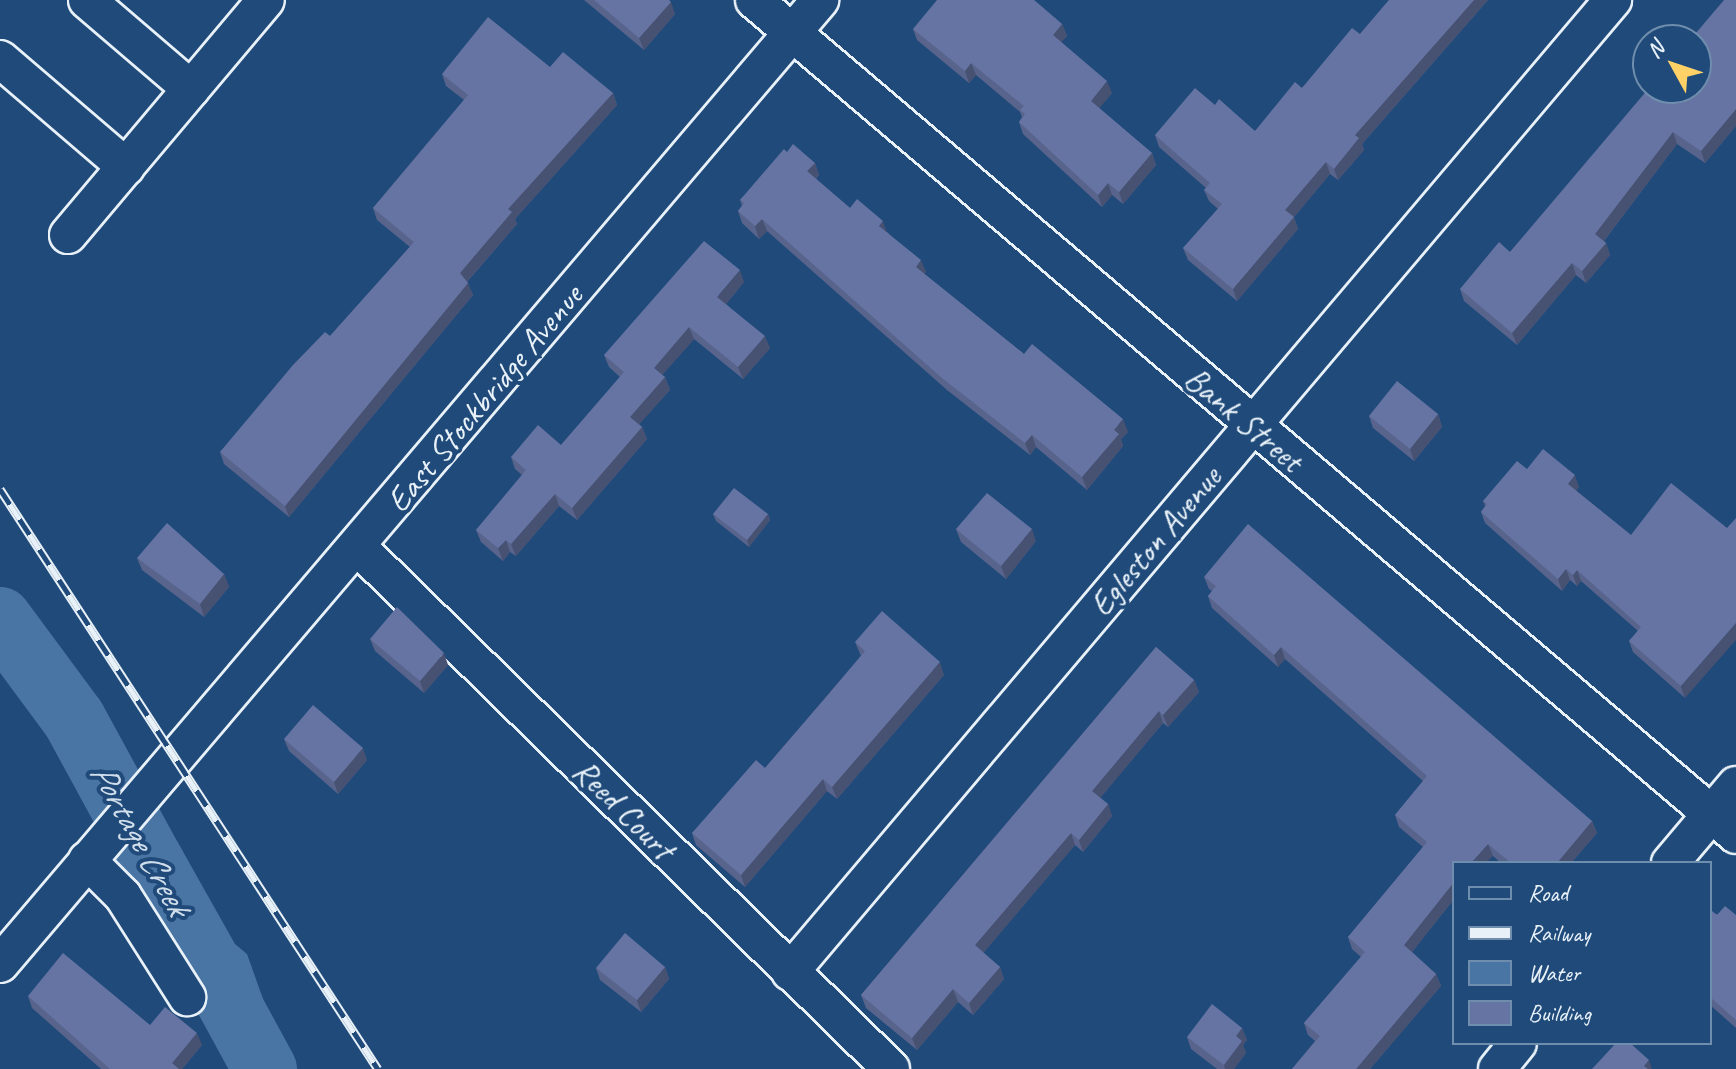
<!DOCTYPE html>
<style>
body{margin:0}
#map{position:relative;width:1736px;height:1069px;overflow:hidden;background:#1f4a7a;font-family:Caveat,sans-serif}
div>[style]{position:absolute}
.water>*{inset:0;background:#4975a4}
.river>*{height:64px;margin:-32px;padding:0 32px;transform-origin:32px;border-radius:32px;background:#4975a4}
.roads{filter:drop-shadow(2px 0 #e8f1f8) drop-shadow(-2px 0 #e8f1f8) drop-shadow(0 2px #e8f1f8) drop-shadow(0 -2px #e8f1f8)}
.minor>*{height:36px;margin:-18px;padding:0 18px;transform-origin:18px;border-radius:18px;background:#1f4a7a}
.rail>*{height:9px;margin-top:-4.5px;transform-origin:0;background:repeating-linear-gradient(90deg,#1f4a7a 0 18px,#e8f1f8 0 36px);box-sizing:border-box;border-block:2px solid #e8f1f8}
.wall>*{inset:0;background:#58648c}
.shaded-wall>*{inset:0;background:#475172}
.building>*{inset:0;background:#6674a3}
span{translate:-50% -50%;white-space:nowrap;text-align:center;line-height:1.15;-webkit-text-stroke:8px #1f4a7a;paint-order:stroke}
.street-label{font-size:34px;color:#e8f1f8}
.water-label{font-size:36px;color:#d0deeb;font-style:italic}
.legend{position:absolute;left:1452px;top:861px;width:260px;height:184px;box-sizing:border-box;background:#1f4a7a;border:2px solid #6f8dac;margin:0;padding:10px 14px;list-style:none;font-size:24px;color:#e8f1f8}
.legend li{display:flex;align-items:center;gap:16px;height:40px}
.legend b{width:40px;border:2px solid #6f8dac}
.north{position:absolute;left:1632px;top:24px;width:80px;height:80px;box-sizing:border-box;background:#1f4a7a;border:2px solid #6f8dac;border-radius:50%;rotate:310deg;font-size:22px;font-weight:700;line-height:32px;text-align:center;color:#e8f1f8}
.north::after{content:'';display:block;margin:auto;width:28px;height:36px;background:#ffd166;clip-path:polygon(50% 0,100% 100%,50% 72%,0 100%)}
</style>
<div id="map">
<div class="water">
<div style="clip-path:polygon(0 595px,28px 614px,94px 722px,106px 757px,86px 780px,0 659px)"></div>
<div style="clip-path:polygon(177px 841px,235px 944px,247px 954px,288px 1069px,251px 1067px,146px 876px)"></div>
</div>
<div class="river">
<div style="left:0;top:619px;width:124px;rotate:53.5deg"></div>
<div style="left:74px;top:719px;width:399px;rotate:61.4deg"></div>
</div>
<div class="roads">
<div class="minor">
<div style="left:87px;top:0;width:137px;rotate:40.6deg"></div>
<div style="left:754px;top:0;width:1289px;rotate:40.37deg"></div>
<div style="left:0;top:59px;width:166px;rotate:40.6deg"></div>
<div style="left:68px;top:235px;width:307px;rotate:-49.9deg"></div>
<div style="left:358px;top:547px;width:746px;rotate:44.4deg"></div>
<div style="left:87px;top:860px;width:51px;rotate:45deg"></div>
<div style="left:123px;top:896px;width:120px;rotate:57.6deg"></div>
<div style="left:1670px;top:863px;width:102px;rotate:-49.8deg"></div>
<div style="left:0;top:964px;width:1266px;rotate:-49.61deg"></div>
<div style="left:790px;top:972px;width:1274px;rotate:-49.75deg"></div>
<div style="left:1497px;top:1069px;width:33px;rotate:-51deg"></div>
</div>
</div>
<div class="rail">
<div style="left:0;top:489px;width:692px;rotate:56.91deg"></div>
</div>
<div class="wall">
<div style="clip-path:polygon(584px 0,669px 0,675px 14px,644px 50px)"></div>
<div style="clip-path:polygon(1389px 0,1488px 0,1362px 144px,1364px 150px,1338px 180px,1330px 174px,1294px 217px,1298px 229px,1237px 301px,1188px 260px,1183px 248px,1218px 209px,1209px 201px,1204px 190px,1206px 188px,1159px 147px,1155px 135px,1215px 105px,1255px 131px,1360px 34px)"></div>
<div style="clip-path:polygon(1736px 0,1736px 126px,1705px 163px,1677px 144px,1604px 241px,1606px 243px,1610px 255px,1586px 283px,1576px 275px,1517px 345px,1464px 301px,1460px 289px,1510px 252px)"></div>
<div style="clip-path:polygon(1035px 1px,1062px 24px,1067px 36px,1061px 42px,1112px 93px,1099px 108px,1152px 153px,1156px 165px,1123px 204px,1112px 195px,1102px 207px,1023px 134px,1019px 122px,1022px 117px,1020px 112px,976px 75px,969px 83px,917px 40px,913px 29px)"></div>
<div style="clip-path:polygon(550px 67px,613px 93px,617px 105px,515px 219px,517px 224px,467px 282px,473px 295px,289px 517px,224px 464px,220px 452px,330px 336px,410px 247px,377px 220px,373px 208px,464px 100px,446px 86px,442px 74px)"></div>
<div style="clip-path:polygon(787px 152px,815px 163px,819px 175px,816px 179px,850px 208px,887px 232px,926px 272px,924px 274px,1024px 354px,1128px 432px,1121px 439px,1123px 446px,1087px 490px,1036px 447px,1030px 455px,947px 390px,767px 231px,759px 239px,742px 223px,738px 211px,742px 206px,740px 200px)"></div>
<div style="clip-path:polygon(744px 282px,726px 304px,770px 348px,743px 379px,694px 339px,662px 375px,665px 377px,670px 390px,639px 424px,642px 427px,647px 439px,577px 520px,559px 506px,516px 556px,510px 552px,503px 561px,481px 542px,476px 530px,522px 475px,515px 469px,511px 457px,561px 445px,620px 377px,609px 367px,604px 355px)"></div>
<div style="clip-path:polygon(1438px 414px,1442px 427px,1414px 461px,1373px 428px,1369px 416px)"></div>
<div style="clip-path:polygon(1527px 469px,1579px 487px,1576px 491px,1631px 535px,1685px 698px,1633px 652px,1629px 641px,1638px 631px,1581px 581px,1577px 586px,1570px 580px,1562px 591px,1485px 523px,1481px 512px,1485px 506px,1483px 501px)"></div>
<div style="clip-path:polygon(713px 514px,768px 514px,770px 520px,749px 547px,716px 521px)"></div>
<div style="clip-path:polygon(956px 529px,1036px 541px,1006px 579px,961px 542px)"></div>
<div style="clip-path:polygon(137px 558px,224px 574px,229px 587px,204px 617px,142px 570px)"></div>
<div style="clip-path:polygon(1204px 577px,1592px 821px,1597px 833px,1571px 863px,1501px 863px,1493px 856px,1454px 863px,1454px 899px,1412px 952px,1436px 974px,1441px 986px,1370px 1069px,1292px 1069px,1315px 1041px,1308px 1035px,1304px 1023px,1361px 957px,1352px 949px,1348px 937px,1423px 847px,1399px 827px,1395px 815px,1423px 781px,1285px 659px,1278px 667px,1212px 608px,1208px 596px,1212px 591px,1209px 589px)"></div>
<div style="clip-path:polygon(370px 639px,448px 665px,424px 693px,375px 651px)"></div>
<div style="clip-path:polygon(855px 642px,944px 675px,837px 799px,827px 791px,745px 887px,696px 845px,692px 833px,765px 768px,861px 656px)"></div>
<div style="clip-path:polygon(1156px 647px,1194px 680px,1199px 692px,1168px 727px,1163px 723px,1100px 798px,1108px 804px,1112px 816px,1083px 852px,1075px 845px,983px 953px,1000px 967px,1004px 979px,973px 1015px,958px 1002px,917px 1050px,866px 1008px,861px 995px)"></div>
<div style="clip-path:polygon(284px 739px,367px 760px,338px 794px,289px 751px)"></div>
<div style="clip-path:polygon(1710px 914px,1736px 915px,1736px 1028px,1710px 1005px)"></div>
<div style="clip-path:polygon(665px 967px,669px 979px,641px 1012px,600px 980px,596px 968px)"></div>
<div style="clip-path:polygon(28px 996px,150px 1025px,202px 1045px,182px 1069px,101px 1069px,32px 1008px)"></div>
<div style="clip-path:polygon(1242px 1028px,1247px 1040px,1243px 1045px,1246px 1053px,1234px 1069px,1217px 1069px,1191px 1049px,1187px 1037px)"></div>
</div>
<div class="shaded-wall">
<div style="clip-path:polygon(1474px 0,1488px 0,1362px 144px,1364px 150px,1338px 180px,1334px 169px,1355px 135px)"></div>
<div style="clip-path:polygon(671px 2px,675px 14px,644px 50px,639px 38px)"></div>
<div style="clip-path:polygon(1062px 24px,1067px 36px,1057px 47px,1053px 35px)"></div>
<div style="clip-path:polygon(971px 63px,976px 75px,969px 83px,965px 71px)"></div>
<div style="clip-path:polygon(1107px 81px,1112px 93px,1095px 113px,1091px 101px)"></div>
<div style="clip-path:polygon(613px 93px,617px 105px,515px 219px,517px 224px,464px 285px,460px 273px,508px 209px)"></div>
<div style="clip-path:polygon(1736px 109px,1736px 126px,1705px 163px,1701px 151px)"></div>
<div style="clip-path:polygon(1673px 132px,1677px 144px,1600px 246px,1595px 234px)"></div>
<div style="clip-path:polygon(1152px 153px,1156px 165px,1123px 204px,1119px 192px)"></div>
<div style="clip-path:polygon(1326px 162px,1330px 174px,1294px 217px,1298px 229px,1237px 301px,1233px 289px,1285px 210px)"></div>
<div style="clip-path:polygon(815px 163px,819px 175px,811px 183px,807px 171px)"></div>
<div style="clip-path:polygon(1108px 183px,1112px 195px,1102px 207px,1098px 195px)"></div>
<div style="clip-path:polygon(762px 219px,767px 231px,759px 239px,755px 226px)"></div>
<div style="clip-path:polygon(883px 221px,887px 233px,879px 226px)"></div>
<div style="clip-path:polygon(1606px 243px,1610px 255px,1586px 283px,1582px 271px)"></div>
<div style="clip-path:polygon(921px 260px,926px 272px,920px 279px,916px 267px)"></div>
<div style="clip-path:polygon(1572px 263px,1576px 275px,1517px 345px,1512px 333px)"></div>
<div style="clip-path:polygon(740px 270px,744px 282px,722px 309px,717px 297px)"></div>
<div style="clip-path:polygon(468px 283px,473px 295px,289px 517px,285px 506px)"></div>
<div style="clip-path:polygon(689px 327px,694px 339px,658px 380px,654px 368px)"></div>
<div style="clip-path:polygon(765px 336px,770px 348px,743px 379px,738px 367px)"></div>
<div style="clip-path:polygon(665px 377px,670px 390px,635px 429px,630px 417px)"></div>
<div style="clip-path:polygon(1438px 414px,1442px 427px,1414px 461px,1410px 449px)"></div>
<div style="clip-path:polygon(1123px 419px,1128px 432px,1121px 439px,1123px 446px,1087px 490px,1082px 477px,1114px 430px)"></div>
<div style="clip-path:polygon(642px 427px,647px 439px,577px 520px,572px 508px)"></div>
<div style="clip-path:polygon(1032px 435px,1036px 447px,1030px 455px,1025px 443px)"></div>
<div style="clip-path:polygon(1575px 475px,1579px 487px,1572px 496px,1568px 484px)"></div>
<div style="clip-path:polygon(555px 494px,559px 506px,516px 556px,511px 544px)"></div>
<div style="clip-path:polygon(768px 514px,770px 520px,749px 547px,747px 540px)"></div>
<div style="clip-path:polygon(1032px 529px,1036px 541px,1006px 579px,1001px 566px)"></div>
<div style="clip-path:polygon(506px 540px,510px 552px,503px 561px,498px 548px)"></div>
<div style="clip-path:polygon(1566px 569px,1570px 580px,1562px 591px,1558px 579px)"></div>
<div style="clip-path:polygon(1577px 570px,1581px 581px,1577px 586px,1573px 575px)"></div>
<div style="clip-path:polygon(224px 574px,229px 587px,204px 617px,200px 604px)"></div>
<div style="clip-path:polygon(1736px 623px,1736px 640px,1685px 698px,1681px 686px)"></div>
<div style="clip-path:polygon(1281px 647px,1285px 659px,1278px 667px,1274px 655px)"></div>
<div style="clip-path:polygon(444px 653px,448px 665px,424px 693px,420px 681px)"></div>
<div style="clip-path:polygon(940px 662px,944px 675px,837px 799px,832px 787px)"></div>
<div style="clip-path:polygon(1194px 680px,1199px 692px,1168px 727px,1163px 715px)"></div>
<div style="clip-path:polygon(1159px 711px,1163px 723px,1096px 803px,1092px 791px)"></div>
<div style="clip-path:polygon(363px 748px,367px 760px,338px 794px,334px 782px)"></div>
<div style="clip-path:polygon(823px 779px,827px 791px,745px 887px,741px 875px)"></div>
<div style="clip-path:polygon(1108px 804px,1112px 816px,1083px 852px,1079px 840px)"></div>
<div style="clip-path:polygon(1592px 821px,1597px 833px,1571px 863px,1557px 863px)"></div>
<div style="clip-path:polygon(1071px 833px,1075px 845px,979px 958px,975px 945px)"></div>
<div style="clip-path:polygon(1488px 844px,1493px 856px,1486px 863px,1471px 863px)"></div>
<div style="clip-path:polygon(1454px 882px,1454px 899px,1408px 957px,1404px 945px)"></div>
<div style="clip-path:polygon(665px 967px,669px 979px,641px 1012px,637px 1000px)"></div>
<div style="clip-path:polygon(1000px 967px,1004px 979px,973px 1015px,969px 1003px)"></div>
<div style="clip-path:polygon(1436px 974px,1441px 986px,1370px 1069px,1356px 1069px)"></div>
<div style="clip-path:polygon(953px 989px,958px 1002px,917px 1050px,912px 1038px)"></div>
<div style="clip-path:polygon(1242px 1028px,1247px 1040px,1243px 1045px,1246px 1053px,1234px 1069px,1225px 1069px,1224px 1065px,1236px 1036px)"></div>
<div style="clip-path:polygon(197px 1033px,202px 1045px,182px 1069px,174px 1069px,172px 1063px)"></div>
<div style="clip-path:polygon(1649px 1060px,1652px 1069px,1645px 1069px,1644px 1066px)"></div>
</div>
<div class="building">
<div style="clip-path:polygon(594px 0,669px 0,671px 2px,639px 38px)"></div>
<div style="clip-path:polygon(937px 0,1034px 0,1062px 24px,1053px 35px,1107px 81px,1091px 101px,1152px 153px,1119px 192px,1108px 183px,1098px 195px,1019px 122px,1025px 114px,1020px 110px,1024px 106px,971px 63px,965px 71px,913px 29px)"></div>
<div style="clip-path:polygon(1389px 0,1474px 0,1355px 135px,1359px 138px,1334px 169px,1326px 162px,1285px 210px,1294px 217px,1233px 289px,1183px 248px,1222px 204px,1204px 190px,1210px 183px,1155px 135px,1195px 88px,1215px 105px,1219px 99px,1255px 131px,1295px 82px,1302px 88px,1352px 28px,1360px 34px)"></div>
<div style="clip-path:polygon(1724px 0,1736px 0,1736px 109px,1701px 151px,1673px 132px,1595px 234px,1606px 243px,1582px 271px,1572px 263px,1512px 333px,1460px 289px,1499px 242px,1510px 252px,1649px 88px,1696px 88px,1696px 40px,1690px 40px)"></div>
<div style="clip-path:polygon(488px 17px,550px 67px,563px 52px,613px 93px,508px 209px,512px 212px,460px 273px,468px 283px,285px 506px,220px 452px,293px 365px,325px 332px,330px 336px,414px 242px,373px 208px,468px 95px,442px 74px)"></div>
<div style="clip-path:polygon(793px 144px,815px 163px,807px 171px,850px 208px,857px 199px,883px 221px,879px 226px,921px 260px,916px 267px,1024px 354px,1032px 344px,1123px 419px,1114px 430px,1119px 434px,1082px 477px,1032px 435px,1025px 443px,942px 378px,762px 219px,755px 226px,738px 211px,744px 203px,740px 200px,784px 149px,787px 152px)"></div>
<div style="clip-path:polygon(704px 241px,740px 270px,717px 297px,765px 336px,738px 367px,689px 327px,654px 368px,665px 377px,630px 417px,642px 427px,572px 508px,555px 494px,511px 544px,506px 540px,498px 548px,476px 530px,526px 470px,511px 457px,538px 425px,561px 445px,624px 372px,604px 355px)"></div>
<div style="clip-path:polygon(1397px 381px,1438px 414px,1410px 449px,1369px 416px)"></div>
<div style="clip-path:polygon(1543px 449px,1575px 475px,1568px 484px,1631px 535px,1671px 483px,1727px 528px,1736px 518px,1736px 623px,1681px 686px,1629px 641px,1641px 627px,1577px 570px,1573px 575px,1566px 569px,1558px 579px,1481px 512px,1487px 504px,1483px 501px,1517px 461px,1527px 469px)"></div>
<div style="clip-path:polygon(734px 488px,768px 514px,747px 540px,713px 514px)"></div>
<div style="clip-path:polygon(987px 493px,1032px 529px,1001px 566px,956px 529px)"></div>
<div style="clip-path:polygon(167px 523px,224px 574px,200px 604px,137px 558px)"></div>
<div style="clip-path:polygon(1248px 524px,1592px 821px,1557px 863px,1511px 863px,1488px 844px,1471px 863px,1454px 863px,1454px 882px,1404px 945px,1436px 974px,1356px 1069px,1292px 1069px,1320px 1036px,1304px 1023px,1365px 952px,1348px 937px,1427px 842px,1395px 815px,1427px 776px,1281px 647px,1274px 655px,1208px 596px,1216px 586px,1204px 577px)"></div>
<div style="clip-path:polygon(397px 607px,444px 653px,420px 681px,370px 639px)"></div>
<div style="clip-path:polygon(882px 611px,940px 662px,832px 787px,823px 779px,741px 875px,692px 833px,756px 760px,765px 768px,822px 702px,865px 651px,855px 642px)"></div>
<div style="clip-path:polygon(1156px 647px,1194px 680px,1163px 715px,1159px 711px,1092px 791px,1108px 804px,1079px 840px,1071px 833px,975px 945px,1000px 967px,969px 1003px,953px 989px,912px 1038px,861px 995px)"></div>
<div style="clip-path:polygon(313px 705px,363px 748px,334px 782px,284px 739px)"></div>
<div style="clip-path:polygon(1725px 906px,1736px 915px,1736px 1020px,1710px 997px,1710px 914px,1712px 911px,1717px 915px)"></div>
<div style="clip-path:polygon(625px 933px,665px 967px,637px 1000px,596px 968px)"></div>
<div style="clip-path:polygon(63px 953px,150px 1025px,165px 1007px,197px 1033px,172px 1063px,179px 1069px,110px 1069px,28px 996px)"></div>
<div style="clip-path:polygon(1212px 1004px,1242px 1028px,1236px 1036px,1242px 1041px,1224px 1065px,1187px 1037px)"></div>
<div style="clip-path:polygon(1616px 1043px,1630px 1043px,1649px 1060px,1644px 1066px,1648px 1069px,1592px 1069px)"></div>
</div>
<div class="street-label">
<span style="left:484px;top:398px;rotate:-50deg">East Stockbridge Avenue</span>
<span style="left:1244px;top:419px;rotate:40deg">Bank Street</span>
<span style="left:1155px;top:541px;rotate:-50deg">Egleston Avenue</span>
<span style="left:624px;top:809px;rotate:45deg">Reed Court</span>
</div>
<div class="water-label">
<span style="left:140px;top:839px;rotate:61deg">Portage Creek</span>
</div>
<ul class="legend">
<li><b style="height:10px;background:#1f4a7a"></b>Road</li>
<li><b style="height:10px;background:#e8f1f8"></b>Railway</li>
<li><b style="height:22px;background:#4975a4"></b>Water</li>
<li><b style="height:22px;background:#6674a3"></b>Building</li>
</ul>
<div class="north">N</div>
</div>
